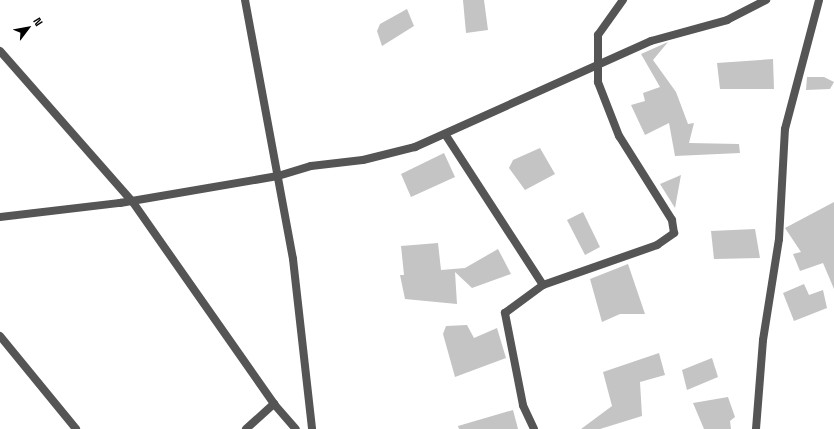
<!DOCTYPE html>
<style>
body{margin:0}
#map{position:relative;width:834px;height:429px;overflow:hidden;background:#fff;font-family:"Space Grotesk",sans-serif}
div>[style]{position:absolute}
.building>*{inset:0;background:#c4c4c4}
.minor>*{height:8px;margin:-4px;padding:0 4px;transform-origin:4px;border-radius:4px;background:#555}
span{translate:-50% -50%;white-space:nowrap;text-align:center;line-height:1.15;-webkit-text-stroke:3px #fff;paint-order:stroke}
.north{position:absolute;left:8px;top:8px;width:40px;height:40px;-webkit-text-stroke:3px #fff;paint-order:stroke;rotate:58deg;font-size:11px;font-weight:700;line-height:16px;text-align:center;color:#000}
.north::after{content:'';display:block;margin:auto;width:14px;height:18px;background:#000;clip-path:polygon(50% 0,100% 100%,50% 72%,0 100%)}
</style>
<div id="map">
<div class="building">
<div style="clip-path:polygon(463px 0,484px 0,488px 30px,466px 33px)"></div>
<div style="clip-path:polygon(407px 9px,414px 26px,382px 46px,377px 31px,380px 24px)"></div>
<div style="clip-path:polygon(668px 42px,653px 60px,676px 92px,688px 124px,694px 123px,689px 143px,739px 144px,740px 153px,675px 156px,669px 123px,645px 135px,631px 105px,645px 101px,643px 93px,660px 87px,641px 54px)"></div>
<div style="clip-path:polygon(773px 59px,774px 89px,720px 89px,717px 63px)"></div>
<div style="clip-path:polygon(807px 77px,824px 77px,834px 82px,830px 89px,806px 90px)"></div>
<div style="clip-path:polygon(540px 148px,555px 174px,525px 190px,509px 168px,513px 160px)"></div>
<div style="clip-path:polygon(444px 153px,455px 177px,411px 197px,401px 174px)"></div>
<div style="clip-path:polygon(681px 175px,675px 208px,660px 184px)"></div>
<div style="clip-path:polygon(834px 202px,834px 289px,823px 263px,800px 271px,793px 254px,801px 252px,785px 228px)"></div>
<div style="clip-path:polygon(583px 212px,600px 247px,585px 255px,567px 220px)"></div>
<div style="clip-path:polygon(755px 229px,760px 258px,714px 259px,711px 231px)"></div>
<div style="clip-path:polygon(438px 243px,441px 270px,465px 268px,498px 249px,511px 274px,472px 288px,455px 272px,457px 304px,405px 299px,400px 275px,404px 275px,401px 246px)"></div>
<div style="clip-path:polygon(628px 264px,645px 314px,620px 314px,602px 322px,590px 279px)"></div>
<div style="clip-path:polygon(804px 284px,809px 295px,823px 290px,827px 308px,794px 321px,783px 293px)"></div>
<div style="clip-path:polygon(467px 325px,474px 338px,497px 328px,506px 358px,455px 377px,443px 334px,446px 326px)"></div>
<div style="clip-path:polygon(659px 353px,665px 375px,640px 382px,642px 416px,600px 429px,581px 429px,612px 406px,603px 372px)"></div>
<div style="clip-path:polygon(712px 358px,718px 377px,687px 390px,682px 370px)"></div>
<div style="clip-path:polygon(728px 397px,735px 417px,730px 421px,731px 429px,704px 429px,693px 403px)"></div>
<div style="clip-path:polygon(513px 410px,518px 429px,459px 429px,458px 426px)"></div>
</div>
<div class="minor">
<div style="left:245px;top:0;width:263px;rotate:79.5deg"></div>
<div style="left:293px;top:259px;width:171px;rotate:83.6deg"></div>
<div style="left:0;top:51px;width:200px;rotate:48.7deg"></div>
<div style="left:132px;top:201px;width:248px;rotate:55deg"></div>
<div style="left:274px;top:404px;width:33px;rotate:49deg"></div>
<div style="left:445px;top:134px;width:180px;rotate:57deg"></div>
<div style="left:0;top:217px;width:121px;rotate:-6.7deg"></div>
<div style="left:120px;top:203px;width:160px;rotate:-9.7deg"></div>
<div style="left:278px;top:176px;width:34px;rotate:-17deg"></div>
<div style="left:311px;top:166px;width:52px;rotate:-6.6deg"></div>
<div style="left:363px;top:160px;width:54px;rotate:-14deg"></div>
<div style="left:415px;top:147px;width:259px;rotate:-24.2deg"></div>
<div style="left:651px;top:41px;width:79px;rotate:-15.4deg"></div>
<div style="left:727px;top:20px;width:44px;rotate:-27.1deg"></div>
<div style="left:0;top:336px;width:120px;rotate:50.7deg"></div>
<div style="left:246px;top:429px;width:38px;rotate:-42deg"></div>
<div style="left:534px;top:429px;width:26px;rotate:-115deg"></div>
<div style="left:523px;top:405px;width:94px;rotate:-101.1deg"></div>
<div style="left:505px;top:313px;width:47px;rotate:-36.4deg"></div>
<div style="left:543px;top:285px;width:121px;rotate:-19.3deg"></div>
<div style="left:657px;top:245px;width:21px;rotate:-35deg"></div>
<div style="left:674px;top:233px;width:13px;rotate:-99deg"></div>
<div style="left:672px;top:220px;width:99px;rotate:-122.2deg"></div>
<div style="left:619px;top:136px;width:58px;rotate:-111.3deg"></div>
<div style="left:598px;top:82px;width:47px;rotate:-90deg"></div>
<div style="left:598px;top:35px;width:43px;rotate:-54.5deg"></div>
<div style="left:756px;top:429px;width:89px;rotate:-85.5deg"></div>
<div style="left:763px;top:340px;width:102px;rotate:-81deg"></div>
<div style="left:779px;top:239px;width:110px;rotate:-86.9deg"></div>
<div style="left:785px;top:129px;width:133px;rotate:-75.2deg"></div>
</div>
<div class="north">N</div>
</div>
